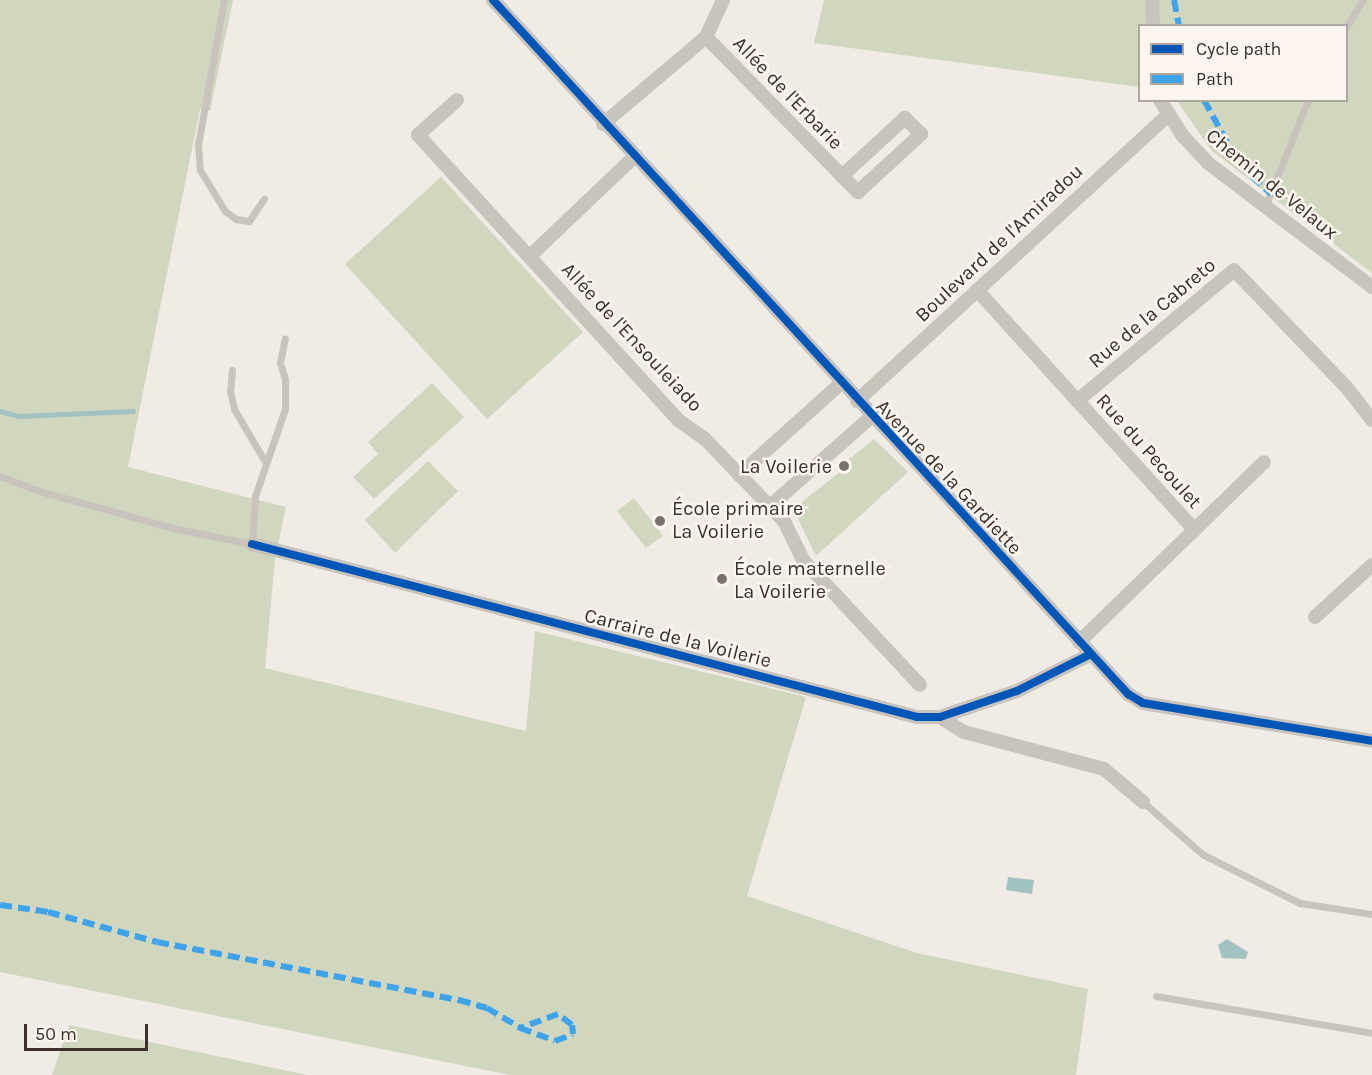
<!DOCTYPE html>
<meta charset="utf-8">
<style>
body{margin:0}
#map{position:relative;width:1372px;height:1075px;overflow:hidden;background:#f0ebe5;font-family:Karla,sans-serif}
div>[style]{position:absolute}
.green>*{inset:0;background:#d1d6bf}
.water>*{inset:0;background:#a1c2c1}
.stream>*{height:5px;margin:-2.5px;padding:0 2.5px;transform-origin:2.5px;border-radius:2.5px;background:#a1c2c1}
.service>*{height:7px;margin:-3.5px;padding:0 3.5px;transform-origin:3.5px;border-radius:3.5px;background:#c9c3be}
.minor>*{height:14px;margin:-7px;padding:0 7px;transform-origin:7px;border-radius:7px;background:#c9c3be}
.quiet>*{height:6px;margin-top:-3px;transform-origin:0;background:repeating-linear-gradient(90deg,#3fa3eb 0 12px,transparent 0 18px)}
.cycleway>*{height:8px;margin:-4px;padding:0 4px;transform-origin:4px;border-radius:4px;background:#0057b8}
.dots>*{width:16px;height:16px;translate:-50% -50%;box-sizing:border-box;border:3px solid #fbf5ee;border-radius:50%}
span{translate:-50% -50%;white-space:nowrap;text-align:center;line-height:1.15;-webkit-text-stroke:5px #fbf5ee;paint-order:stroke}
.street-label{font-size:20px;color:#3b302b}
.poi-label{font-size:20px;color:#3b302b}
.right{translate:-100% -50%;text-align:right}
.left{translate:0 -50%;text-align:left}
.legend{position:absolute;left:1138px;top:24px;width:210px;height:78px;box-sizing:border-box;background:#fbf5ee;border:2px solid #aea6a0;margin:0;padding:8px 10px;list-style:none;font-size:18px;color:#3b302b}
.legend li{display:flex;align-items:center;gap:12px;height:30px}
.legend b{width:30px;border:2px solid #aea6a0}
.scale{position:absolute;left:24px;top:1024px;width:124px;height:27px;box-sizing:border-box;border:3px solid #3b302b;border-top:0;padding-left:8px;font-size:18px;line-height:21px;white-space:nowrap;color:#3b302b;-webkit-text-stroke:4px #fbf5ee;paint-order:stroke}
</style>
<div id="map">
<div class="green">
<div style="clip-path:polygon(0 0,233px 0,210px 111px,200px 109px,128px 467px,286px 507px,275px 559px,265px 668px,526px 731px,535px 631px,806px 697px,747px 896px,917px 953px,1088px 989px,1076px 1075px,510px 1075px,0 972px)"></div>
<div style="clip-path:polygon(824px 0,1372px 0,1372px 273px,1212px 151px,1177px 101px,1346px 100px,1346px 26px,1140px 26px,1139px 87px,814px 43px)"></div>
<div style="clip-path:polygon(441px 177px,583px 332px,487px 419px,345px 264px)"></div>
<div style="clip-path:polygon(432px 383px,464px 417px,374px 499px,353px 477px,378px 454px,368px 442px)"></div>
<div style="clip-path:polygon(874px 439px,908px 472px,816px 556px,793px 509px,850px 464px,847px 461px)"></div>
<div style="clip-path:polygon(428px 461px,458px 491px,395px 553px,365px 520px)"></div>
<div style="clip-path:polygon(634px 498px,663px 536px,646px 548px,617px 511px)"></div>
<div style="clip-path:polygon(69px 1025px,307px 1075px,52px 1075px)"></div>
</div>
<div class="water">
<div style="clip-path:polygon(1008px 877px,1034px 880px,1032px 894px,1006px 890px)"></div>
<div style="clip-path:polygon(1227px 939px,1248px 952px,1246px 959px,1222px 958px,1218px 945px)"></div>
</div>
<div class="stream">
<div style="left:0;top:411px;width:20px;rotate:15deg"></div>
<div style="left:19px;top:416px;width:114px;rotate:-2.5deg"></div>
</div>
<div class="service">
<div style="left:224px;top:0;width:146px;rotate:100.2deg"></div>
<div style="left:198px;top:144px;width:26px;rotate:86deg"></div>
<div style="left:200px;top:170px;width:48px;rotate:58.6deg"></div>
<div style="left:225px;top:211px;width:14px;rotate:36deg"></div>
<div style="left:236px;top:219px;width:13px;rotate:9deg"></div>
<div style="left:249px;top:221px;width:27px;rotate:-56deg"></div>
<div style="left:1346px;top:27px;width:32px;rotate:-58deg"></div>
<div style="left:1265px;top:207px;width:115px;rotate:-68.1deg"></div>
<div style="left:232px;top:370px;width:21px;rotate:95deg"></div>
<div style="left:230px;top:391px;width:18px;rotate:77deg"></div>
<div style="left:234px;top:409px;width:59px;rotate:59.5deg"></div>
<div style="left:0;top:476px;width:42px;rotate:21deg"></div>
<div style="left:39px;top:491px;width:139px;rotate:15.4deg"></div>
<div style="left:173px;top:528px;width:81px;rotate:11.4deg"></div>
<div style="left:252px;top:544px;width:48px;rotate:-86.4deg"></div>
<div style="left:255px;top:496px;width:92px;rotate:-71deg"></div>
<div style="left:285px;top:409px;width:30px;rotate:-90deg"></div>
<div style="left:285px;top:379px;width:17px;rotate:-107deg"></div>
<div style="left:280px;top:363px;width:25px;rotate:-79deg"></div>
<div style="left:1143px;top:802px;width:79px;rotate:41.4deg"></div>
<div style="left:1202px;top:854px;width:110px;rotate:26.6deg"></div>
<div style="left:1300px;top:903px;width:73px;rotate:8.7deg"></div>
<div style="left:1156px;top:996px;width:219px;rotate:9.7deg"></div>
</div>
<div class="minor">
<div style="left:493px;top:0;width:941px;rotate:47.54deg"></div>
<div style="left:1128px;top:694px;width:17px;rotate:31deg"></div>
<div style="left:1143px;top:703px;width:232px;rotate:9.4deg"></div>
<div style="left:1152px;top:0;width:26px;rotate:88deg"></div>
<div style="left:706px;top:37px;width:194px;rotate:45.6deg"></div>
<div style="left:842px;top:176px;width:23px;rotate:45deg"></div>
<div style="left:858px;top:192px;width:86px;rotate:-42.6deg"></div>
<div style="left:921px;top:134px;width:23px;rotate:-135deg"></div>
<div style="left:905px;top:118px;width:86px;rotate:137.4deg"></div>
<div style="left:457px;top:100px;width:52px;rotate:138.1deg"></div>
<div style="left:418px;top:135px;width:386px;rotate:47.6deg"></div>
<div style="left:678px;top:420px;width:33px;rotate:35deg"></div>
<div style="left:705px;top:439px;width:114px;rotate:46.1deg"></div>
<div style="left:784px;top:521px;width:43px;rotate:64deg"></div>
<div style="left:803px;top:560px;width:171px;rotate:46.9deg"></div>
<div style="left:1160px;top:100px;width:41px;rotate:57.8deg"></div>
<div style="left:1182px;top:135px;width:38px;rotate:47deg"></div>
<div style="left:1208px;top:163px;width:206px;rotate:37.1deg"></div>
<div style="left:603px;top:124px;width:135px;rotate:-40.2deg"></div>
<div style="left:706px;top:37px;width:41px;rotate:-65.3deg"></div>
<div style="left:530px;top:256px;width:144px;rotate:-43.6deg"></div>
<div style="left:977px;top:290px;width:324px;rotate:47.8deg"></div>
<div style="left:857px;top:401px;width:424px;rotate:-42.6deg"></div>
<div style="left:1077px;top:401px;width:204px;rotate:-39.8deg"></div>
<div style="left:1234px;top:270px;width:163px;rotate:46.2deg"></div>
<div style="left:1347px;top:388px;width:41px;rotate:52deg"></div>
<div style="left:739px;top:475px;width:137px;rotate:-42deg"></div>
<div style="left:769px;top:507px;width:136px;rotate:-41.4deg"></div>
<div style="left:252px;top:544px;width:687px;rotate:14.58deg"></div>
<div style="left:917px;top:717px;width:23px"></div>
<div style="left:940px;top:717px;width:81px;rotate:-18.7deg"></div>
<div style="left:1017px;top:691px;width:80px;rotate:-26.6deg"></div>
<div style="left:1315px;top:617px;width:77px;rotate:-42.4deg"></div>
<div style="left:1079px;top:642px;width:258px;rotate:-44.2deg"></div>
<div style="left:940px;top:717px;width:28px;rotate:32deg"></div>
<div style="left:964px;top:732px;width:145px;rotate:14.8deg"></div>
<div style="left:1104px;top:769px;width:51px;rotate:40.2deg"></div>
</div>
<div class="quiet">
<div style="left:1174px;top:0;width:26px;rotate:79deg"></div>
<div style="left:1204px;top:100px;width:73px;rotate:61.3deg"></div>
<div style="left:1239px;top:164px;width:44px;rotate:43.2deg"></div>
<div style="left:0;top:905px;width:49px;rotate:8.3deg"></div>
<div style="left:48px;top:912px;width:113px;rotate:15.4deg"></div>
<div style="left:157px;top:942px;width:308px;rotate:10.9deg"></div>
<div style="left:459px;top:1000px;width:29px;rotate:16deg"></div>
<div style="left:487px;top:1008px;width:39px;rotate:31deg"></div>
<div style="left:520px;top:1028px;width:37px;rotate:20deg"></div>
<div style="left:555px;top:1041px;width:19px;rotate:-21deg"></div>
<div style="left:573px;top:1034px;width:9px;rotate:-96deg"></div>
<div style="left:572px;top:1025px;width:18px;rotate:-142deg"></div>
<div style="left:558px;top:1014px;width:40px;rotate:159.8deg"></div>
</div>
<div class="cycleway">
<div style="left:493px;top:0;width:941px;rotate:47.54deg"></div>
<div style="left:1128px;top:694px;width:17px;rotate:31deg"></div>
<div style="left:1143px;top:703px;width:232px;rotate:9.4deg"></div>
<div style="left:252px;top:544px;width:687px;rotate:14.58deg"></div>
<div style="left:917px;top:717px;width:23px"></div>
<div style="left:940px;top:717px;width:81px;rotate:-18.7deg"></div>
<div style="left:1017px;top:691px;width:80px;rotate:-26.6deg"></div>
</div>
<div class="dots">
<div style="left:844px;top:466px;background:#7a716c"></div>
<div style="left:660px;top:521px;background:#7a716c"></div>
<div style="left:722px;top:579px;background:#7a716c"></div>
</div>
<div class="street-label">
<span style="left:788px;top:93px;rotate:46deg">Allée de l'Erbarie</span>
<span style="left:1272px;top:184px;rotate:39deg">Chemin de Velaux</span>
<span style="left:999px;top:243px;rotate:-43deg">Boulevard de l'Amiradou</span>
<span style="left:1152px;top:313px;rotate:-40deg">Rue de la Cabreto</span>
<span style="left:632px;top:337px;rotate:47deg">Allée de l'Ensouleiado</span>
<span style="left:1149px;top:451px;rotate:48deg">Rue du Pecoulet</span>
<span style="left:949px;top:477px;rotate:47deg">Avenue de la Gardiette</span>
<span style="left:678px;top:638px;rotate:14deg">Carraire de la Voilerie</span>
</div>
<div class="poi-label">
<span class="right" style="left:832px;top:466px">La Voilerie</span>
<span class="left" style="left:672px;top:520px">École primaire<br>La Voilerie</span>
<span class="left" style="left:734px;top:580px">École maternelle<br>La Voilerie</span>
</div>
<ul class="legend">
<li><b style="height:8px;background:#0057b8"></b>Cycle path</li>
<li><b style="height:8px;background:#3fa3eb"></b>Path</li>
</ul>
<div class="scale">50 m</div>
</div>
